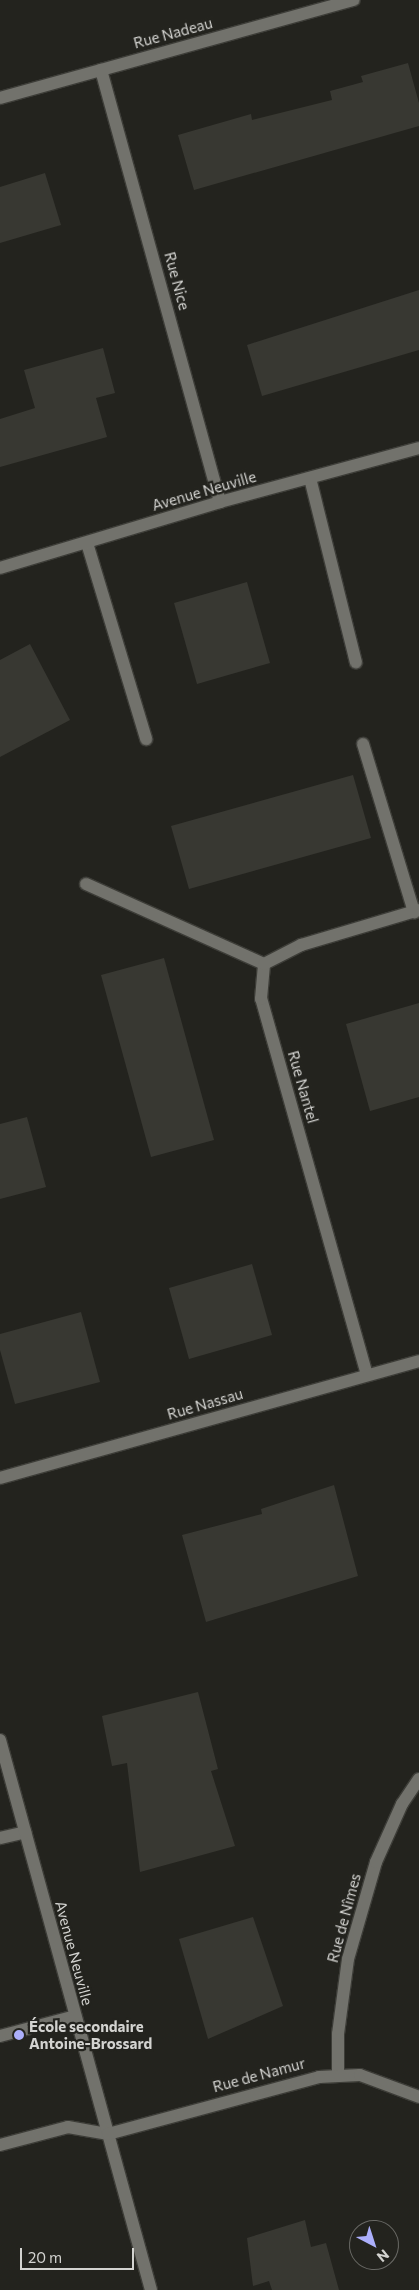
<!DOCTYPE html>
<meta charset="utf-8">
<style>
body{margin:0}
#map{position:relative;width:419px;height:2290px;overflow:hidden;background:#23231e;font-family:Commissioner,sans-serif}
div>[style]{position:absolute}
.building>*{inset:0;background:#383832}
.roads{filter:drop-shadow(1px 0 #3d3d38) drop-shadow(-1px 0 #3d3d38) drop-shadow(0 1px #3d3d38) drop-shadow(0 -1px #3d3d38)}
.lane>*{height:12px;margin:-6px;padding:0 6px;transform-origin:6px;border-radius:6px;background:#72726c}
.street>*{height:12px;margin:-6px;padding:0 6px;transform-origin:6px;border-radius:6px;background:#72726c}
.dots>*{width:14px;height:14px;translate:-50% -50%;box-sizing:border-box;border:2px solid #23231e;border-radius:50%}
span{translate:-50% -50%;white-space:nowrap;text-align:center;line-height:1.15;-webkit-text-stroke:4.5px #23231e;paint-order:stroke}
.street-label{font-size:15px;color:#d3d3d0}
.poi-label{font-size:15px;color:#d3d3d0;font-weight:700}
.left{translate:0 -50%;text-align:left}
.north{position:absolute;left:349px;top:2220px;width:50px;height:50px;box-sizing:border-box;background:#23231e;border:1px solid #696965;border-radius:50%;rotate:140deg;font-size:14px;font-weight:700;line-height:20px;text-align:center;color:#d3d3d0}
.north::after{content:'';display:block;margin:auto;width:18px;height:22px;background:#acaffb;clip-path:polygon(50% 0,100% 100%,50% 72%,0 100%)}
.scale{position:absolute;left:20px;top:2248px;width:114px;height:22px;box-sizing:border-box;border:2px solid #d3d3d0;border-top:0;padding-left:6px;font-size:15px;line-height:18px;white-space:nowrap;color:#d3d3d0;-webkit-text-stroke:4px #23231e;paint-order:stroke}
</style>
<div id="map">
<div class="building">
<div style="clip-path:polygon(408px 63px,419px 103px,419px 126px,194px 190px,178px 135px,251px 114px,252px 120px,332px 100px,330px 91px,363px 82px,361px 76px)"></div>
<div style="clip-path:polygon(45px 173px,61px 225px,0 243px,0 187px)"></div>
<div style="clip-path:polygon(419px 290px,419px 350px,262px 396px,247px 345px)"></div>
<div style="clip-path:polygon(103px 348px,115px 393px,96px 398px,107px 437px,0 467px,0 419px,35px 408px,24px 370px)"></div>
<div style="clip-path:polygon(247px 582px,270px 663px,197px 684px,174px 603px)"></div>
<div style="clip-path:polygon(30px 644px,70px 720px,0 757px,0 660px)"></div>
<div style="clip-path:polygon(353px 775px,371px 838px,189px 889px,171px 826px)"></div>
<div style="clip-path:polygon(164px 958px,214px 1140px,151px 1157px,101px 975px)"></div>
<div style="clip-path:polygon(419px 1003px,419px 1097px,370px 1111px,346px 1024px)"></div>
<div style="clip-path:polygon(27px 1117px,46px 1187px,0 1199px,0 1124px)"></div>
<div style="clip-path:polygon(252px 1264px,272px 1335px,189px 1359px,169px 1288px)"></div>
<div style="clip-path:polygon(81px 1312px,100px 1382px,15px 1404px,0 1350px,0 1334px)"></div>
<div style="clip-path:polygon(334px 1485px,358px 1576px,206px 1622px,182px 1535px,262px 1514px,261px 1509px)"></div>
<div style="clip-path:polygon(198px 1692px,218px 1769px,211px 1771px,235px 1846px,140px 1872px,127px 1763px,112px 1766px,102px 1716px)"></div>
<div style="clip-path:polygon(253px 1917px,283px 2006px,208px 2039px,179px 1939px)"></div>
<div style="clip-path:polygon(305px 2220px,311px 2247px,326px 2243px,339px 2290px,272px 2290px,269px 2281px,253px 2286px,247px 2238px)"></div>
</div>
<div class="roads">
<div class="lane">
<div style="left:310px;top:478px;width:190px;rotate:76deg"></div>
<div style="left:87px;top:543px;width:205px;rotate:73.2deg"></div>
<div style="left:363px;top:744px;width:176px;rotate:73.1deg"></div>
<div style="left:86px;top:884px;width:195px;rotate:24.2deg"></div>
<div style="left:0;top:1838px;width:26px;rotate:-13deg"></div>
<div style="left:0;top:2036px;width:78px;rotate:-14.9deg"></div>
<div style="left:0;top:2145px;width:70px;rotate:-14.8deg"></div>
<div style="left:68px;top:2127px;width:41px;rotate:9.9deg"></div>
</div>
<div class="street">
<div style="left:101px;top:70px;width:448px;rotate:74.6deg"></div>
<div style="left:0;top:98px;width:367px;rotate:-15.5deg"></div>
<div style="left:0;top:568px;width:230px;rotate:-16.7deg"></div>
<div style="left:220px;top:502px;width:206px;rotate:-15.2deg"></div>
<div style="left:367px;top:1375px;width:391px;rotate:-105.7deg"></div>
<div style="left:261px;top:999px;width:35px;rotate:-85deg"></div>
<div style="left:264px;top:964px;width:42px;rotate:-27.2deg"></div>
<div style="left:301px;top:945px;width:123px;rotate:-16.5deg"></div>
<div style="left:0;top:1478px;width:435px;rotate:-15.6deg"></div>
<div style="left:0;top:1740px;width:570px;rotate:74.65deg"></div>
<div style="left:338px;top:2075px;width:41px;rotate:-90deg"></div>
<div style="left:338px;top:2034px;width:76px;rotate:-82.4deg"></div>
<div style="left:348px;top:1959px;width:101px;rotate:-73.9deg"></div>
<div style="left:376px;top:1862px;width:64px;rotate:-65.9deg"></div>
<div style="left:402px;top:1804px;width:30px;rotate:-56deg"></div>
<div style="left:108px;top:2134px;width:219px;rotate:-15.1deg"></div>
<div style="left:319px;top:2077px;width:41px;rotate:-2.8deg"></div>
<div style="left:360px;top:2075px;width:63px;rotate:20.4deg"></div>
</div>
</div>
<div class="dots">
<div style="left:19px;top:2035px;background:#acaffb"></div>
</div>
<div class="street-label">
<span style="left:173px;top:33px;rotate:-15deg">Rue Nadeau</span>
<span style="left:177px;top:281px;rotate:75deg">Rue Nice</span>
<span style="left:204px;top:491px;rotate:-16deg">Avenue Neuville</span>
<span style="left:303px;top:1087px;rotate:74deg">Rue Nantel</span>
<span style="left:205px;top:1404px;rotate:-16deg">Rue Nassau</span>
<span style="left:344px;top:1918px;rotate:-75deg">Rue de Nîmes</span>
<span style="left:74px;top:1953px;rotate:75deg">Avenue Neuville</span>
<span style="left:259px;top:2075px;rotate:-15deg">Rue de Namur</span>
</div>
<div class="poi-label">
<span class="left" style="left:29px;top:2035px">École secondaire<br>Antoine-Brossard</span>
</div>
<div class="north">N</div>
<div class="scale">20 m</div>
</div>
